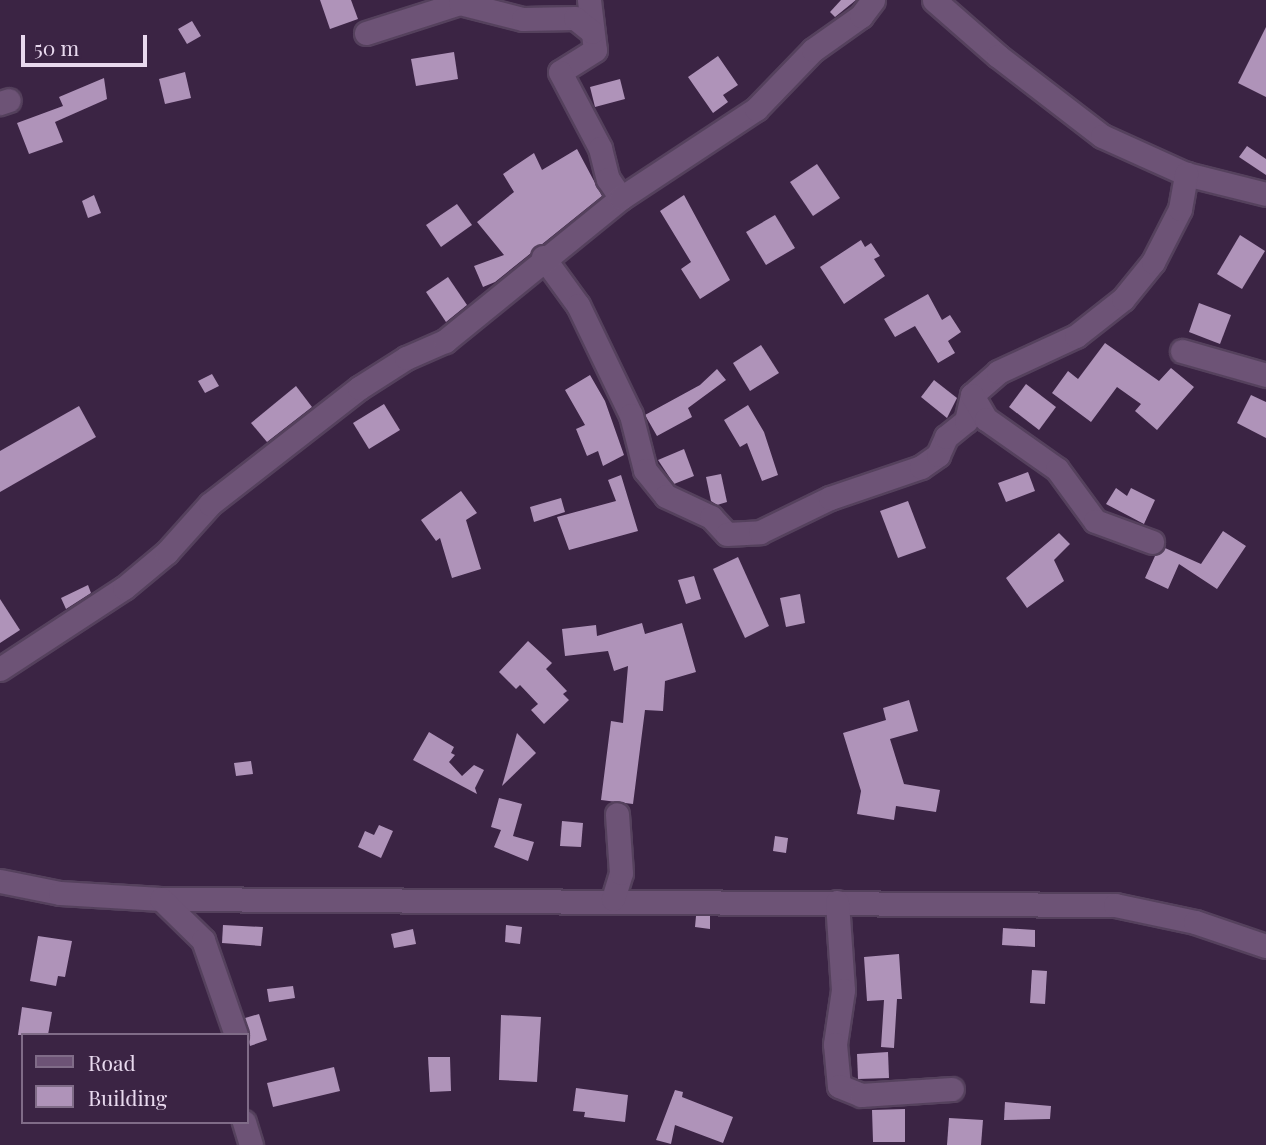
<!DOCTYPE html>
<style>
body{margin:0}
#map{position:relative;width:1266px;height:1145px;overflow:hidden;background:#3b2444;font-family:"Playfair Display",serif}
div>[style]{position:absolute}
.building>*{inset:0;background:#af93b9}
.roads{filter:drop-shadow(2px 0 #55415d) drop-shadow(-2px 0 #55415d) drop-shadow(0 2px #55415d) drop-shadow(0 -2px #55415d)}
.minor>*{height:23px;margin:-11.5px;padding:0 11.5px;transform-origin:11.5px;border-radius:11.5px;background:#6d5376}
span{translate:-50% -50%;white-space:nowrap;text-align:center;line-height:1.15;-webkit-text-stroke:7px #3b2444;paint-order:stroke}
.legend{position:absolute;left:21px;top:1033px;width:228px;height:91px;box-sizing:border-box;background:#3b2444;border:2px solid #806c88;margin:0;padding:9px 12px;list-style:none;font-size:21px;color:#e8d9ee}
.legend li{display:flex;align-items:center;gap:14px;height:35px}
.legend b{width:35px;border:2px solid #806c88}
.scale{position:absolute;left:21px;top:35px;width:126px;height:32px;box-sizing:border-box;border:4px solid #e8d9ee;border-top:0;padding-left:9px;font-size:21px;line-height:24px;white-space:nowrap;color:#e8d9ee;-webkit-text-stroke:5px #3b2444;paint-order:stroke}
</style>
<div id="map">
<div class="building">
<div style="clip-path:polygon(320px 0,351px 0,358px 19px,330px 29px)"></div>
<div style="clip-path:polygon(841px 0,856px 0,835px 17px,830px 12px)"></div>
<div style="clip-path:polygon(192px 21px,201px 36px,187px 44px,178px 29px)"></div>
<div style="clip-path:polygon(1266px 27px,1266px 97px,1238px 83px)"></div>
<div style="clip-path:polygon(454px 52px,458px 79px,416px 86px,411px 59px)"></div>
<div style="clip-path:polygon(718px 56px,738px 85px,723px 95px,728px 102px,713px 113px,688px 77px)"></div>
<div style="clip-path:polygon(185px 72px,191px 98px,165px 104px,159px 79px)"></div>
<div style="clip-path:polygon(104px 78px,107px 99px,55px 122px,63px 142px,29px 154px,17px 123px,63px 106px,59px 97px)"></div>
<div style="clip-path:polygon(620px 79px,625px 99px,595px 107px,590px 87px)"></div>
<div style="clip-path:polygon(1247px 146px,1266px 159px,1266px 175px,1239px 157px)"></div>
<div style="clip-path:polygon(577px 149px,602px 196px,495px 282px,483px 287px,474px 266px,504px 255px,477px 222px,514px 192px,503px 174px,534px 153px,542px 170px)"></div>
<div style="clip-path:polygon(817px 164px,840px 198px,813px 216px,790px 182px)"></div>
<div style="clip-path:polygon(94px 195px,101px 213px,88px 218px,82px 201px)"></div>
<div style="clip-path:polygon(684px 195px,730px 280px,700px 299px,681px 269px,691px 262px,660px 211px)"></div>
<div style="clip-path:polygon(457px 204px,472px 225px,441px 247px,426px 225px)"></div>
<div style="clip-path:polygon(775px 215px,795px 248px,766px 265px,746px 232px)"></div>
<div style="clip-path:polygon(1240px 235px,1265px 251px,1242px 289px,1217px 274px)"></div>
<div style="clip-path:polygon(861px 240px,865px 247px,871px 243px,880px 256px,874px 259px,885px 276px,844px 304px,820px 267px)"></div>
<div style="clip-path:polygon(448px 277px,467px 305px,446px 322px,426px 292px)"></div>
<div style="clip-path:polygon(928px 294px,942px 320px,950px 315px,961px 332px,948px 341px,955px 353px,938px 363px,915px 326px,895px 337px,884px 319px)"></div>
<div style="clip-path:polygon(1199px 303px,1231px 315px,1220px 344px,1189px 332px)"></div>
<div style="clip-path:polygon(1105px 343px,1159px 381px,1171px 368px,1194px 387px,1157px 430px,1135px 411px,1141px 404px,1117px 387px,1091px 422px,1052px 393px,1068px 371px,1078px 379px)"></div>
<div style="clip-path:polygon(761px 345px,779px 373px,750px 391px,733px 363px)"></div>
<div style="clip-path:polygon(717px 369px,726px 380px,688px 408px,692px 417px,657px 436px,645px 415px,700px 385px)"></div>
<div style="clip-path:polygon(212px 374px,219px 386px,205px 393px,198px 381px)"></div>
<div style="clip-path:polygon(590px 375px,605px 401px,624px 455px,603px 466px,598px 451px,587px 456px,576px 429px,585px 425px,565px 390px)"></div>
<div style="clip-path:polygon(934px 380px,957px 398px,947px 418px,921px 397px)"></div>
<div style="clip-path:polygon(1026px 384px,1056px 407px,1039px 430px,1009px 407px)"></div>
<div style="clip-path:polygon(296px 386px,312px 407px,267px 442px,251px 423px)"></div>
<div style="clip-path:polygon(1251px 395px,1266px 402px,1266px 438px,1237px 423px)"></div>
<div style="clip-path:polygon(384px 404px,400px 430px,369px 449px,353px 423px)"></div>
<div style="clip-path:polygon(748px 405px,764px 432px,778px 475px,762px 481px,747px 443px,740px 447px,724px 420px)"></div>
<div style="clip-path:polygon(79px 406px,96px 437px,0 492px,0 451px)"></div>
<div style="clip-path:polygon(684px 449px,694px 476px,674px 484px,658px 460px)"></div>
<div style="clip-path:polygon(1028px 472px,1035px 491px,1006px 502px,998px 483px)"></div>
<div style="clip-path:polygon(721px 474px,727px 502px,717px 505px,711px 501px,706px 477px)"></div>
<div style="clip-path:polygon(621px 475px,638px 531px,569px 550px,557px 517px,616px 501px,608px 480px)"></div>
<div style="clip-path:polygon(1116px 488px,1127px 496px,1131px 488px,1155px 500px,1144px 524px,1106px 504px)"></div>
<div style="clip-path:polygon(461px 491px,477px 513px,466px 520px,481px 569px,452px 578px,440px 538px,436px 541px,421px 520px)"></div>
<div style="clip-path:polygon(561px 498px,565px 512px,534px 522px,530px 507px)"></div>
<div style="clip-path:polygon(908px 501px,926px 548px,898px 558px,880px 511px)"></div>
<div style="clip-path:polygon(1223px 531px,1246px 546px,1217px 589px,1179px 564px,1168px 589px,1145px 578px,1155px 556px,1165px 548px,1201px 564px)"></div>
<div style="clip-path:polygon(1059px 533px,1070px 544px,1054px 560px,1064px 581px,1027px 608px,1006px 578px)"></div>
<div style="clip-path:polygon(738px 557px,769px 626px,745px 638px,713px 569px)"></div>
<div style="clip-path:polygon(694px 576px,701px 599px,686px 604px,678px 580px)"></div>
<div style="clip-path:polygon(88px 585px,91px 593px,66px 609px,61px 598px)"></div>
<div style="clip-path:polygon(800px 594px,805px 623px,786px 627px,780px 598px)"></div>
<div style="clip-path:polygon(0 599px,20px 630px,0 643px)"></div>
<div style="clip-path:polygon(642px 623px,645px 634px,682px 623px,696px 672px,665px 681px,663px 711px,645px 710px,633px 804px,601px 800px,611px 721px,623px 723px,628px 666px,614px 671px,608px 651px,565px 656px,562px 629px,596px 625px,597px 636px)"></div>
<div style="clip-path:polygon(528px 641px,552px 663px,546px 669px,567px 691px,563px 694px,569px 700px,544px 724px,531px 710px,538px 704px,520px 685px,516px 689px,499px 672px)"></div>
<div style="clip-path:polygon(909px 700px,918px 731px,890px 739px,904px 784px,940px 790px,936px 812px,896px 806px,894px 820px,857px 814px,861px 791px,843px 733px,886px 720px,883px 708px)"></div>
<div style="clip-path:polygon(429px 732px,454px 747px,451px 753px,455px 755px,449px 762px,462px 776px,474px 765px,484px 770px,475px 788px,477px 794px,413px 760px)"></div>
<div style="clip-path:polygon(517px 733px,536px 753px,502px 786px)"></div>
<div style="clip-path:polygon(251px 761px,253px 774px,236px 776px,234px 763px)"></div>
<div style="clip-path:polygon(499px 798px,522px 804px,513px 836px,534px 842px,528px 861px,494px 847px,501px 830px,491px 827px)"></div>
<div style="clip-path:polygon(562px 821px,583px 823px,581px 847px,560px 846px)"></div>
<div style="clip-path:polygon(379px 825px,393px 831px,381px 858px,358px 847px,365px 831px,374px 835px)"></div>
<div style="clip-path:polygon(775px 836px,788px 838px,786px 853px,773px 851px)"></div>
<div style="clip-path:polygon(696px 916px,710px 916px,710px 929px,695px 927px)"></div>
<div style="clip-path:polygon(223px 925px,263px 927px,261px 946px,222px 943px)"></div>
<div style="clip-path:polygon(506px 925px,522px 927px,520px 944px,505px 942px)"></div>
<div style="clip-path:polygon(1003px 928px,1035px 930px,1035px 947px,1002px 945px)"></div>
<div style="clip-path:polygon(413px 929px,416px 944px,394px 948px,391px 934px)"></div>
<div style="clip-path:polygon(38px 936px,72px 941px,65px 977px,58px 976px,56px 986px,30px 981px)"></div>
<div style="clip-path:polygon(899px 954px,902px 999px,897px 999px,894px 1048px,881px 1047px,884px 1000px,867px 1001px,864px 957px)"></div>
<div style="clip-path:polygon(1032px 970px,1047px 971px,1045px 1004px,1030px 1003px)"></div>
<div style="clip-path:polygon(293px 986px,295px 998px,269px 1002px,267px 989px)"></div>
<div style="clip-path:polygon(22px 1007px,52px 1012px,48px 1035px,18px 1035px)"></div>
<div style="clip-path:polygon(259px 1014px,267px 1040px,250px 1046px,245px 1018px)"></div>
<div style="clip-path:polygon(501px 1015px,541px 1017px,537px 1082px,499px 1080px)"></div>
<div style="clip-path:polygon(888px 1052px,889px 1078px,858px 1079px,857px 1054px)"></div>
<div style="clip-path:polygon(428px 1057px,450px 1057px,451px 1091px,430px 1092px)"></div>
<div style="clip-path:polygon(334px 1067px,340px 1091px,273px 1107px,267px 1083px)"></div>
<div style="clip-path:polygon(576px 1088px,628px 1095px,625px 1122px,584px 1117px,585px 1112px,573px 1111px)"></div>
<div style="clip-path:polygon(675px 1090px,683px 1092px,682px 1097px,733px 1117px,723px 1143px,675px 1125px,671px 1144px,656px 1140px)"></div>
<div style="clip-path:polygon(1005px 1102px,1051px 1106px,1050px 1119px,1004px 1120px)"></div>
<div style="clip-path:polygon(905px 1109px,905px 1142px,873px 1142px,872px 1110px)"></div>
<div style="clip-path:polygon(949px 1118px,983px 1120px,981px 1145px,947px 1145px)"></div>
</div>
<div class="roads">
<div class="minor">
<div style="left:589px;top:0;width:50px;rotate:83.2deg"></div>
<div style="left:595px;top:50px;width:41px;rotate:147.8deg"></div>
<div style="left:560px;top:72px;width:86px;rotate:62.2deg"></div>
<div style="left:600px;top:148px;width:32px;rotate:76deg"></div>
<div style="left:608px;top:179px;width:23px;rotate:56deg"></div>
<div style="left:934px;top:0;width:85px;rotate:41.2deg"></div>
<div style="left:998px;top:56px;width:131px;rotate:37.6deg"></div>
<div style="left:1102px;top:136px;width:92px;rotate:24.3deg"></div>
<div style="left:1186px;top:174px;width:82px;rotate:14deg"></div>
<div style="left:366px;top:33px;width:99px;rotate:-17.7deg"></div>
<div style="left:460px;top:3px;width:65px;rotate:14.3deg"></div>
<div style="left:523px;top:19px;width:52px;rotate:-1.1deg"></div>
<div style="left:575px;top:18px;width:22px;rotate:39deg"></div>
<div style="left:0;top:103px;width:9px;rotate:-18deg"></div>
<div style="left:543px;top:257px;width:59px;rotate:53.9deg"></div>
<div style="left:578px;top:305px;width:122px;rotate:64.3deg"></div>
<div style="left:631px;top:415px;width:57px;rotate:75.7deg"></div>
<div style="left:645px;top:470px;width:33px;rotate:51deg"></div>
<div style="left:666px;top:496px;width:50px;rotate:25deg"></div>
<div style="left:711px;top:517px;width:23px;rotate:47deg"></div>
<div style="left:727px;top:534px;width:33px;rotate:-3deg"></div>
<div style="left:760px;top:532px;width:78px;rotate:-25.9deg"></div>
<div style="left:830px;top:498px;width:96px;rotate:-18.8deg"></div>
<div style="left:921px;top:467px;width:21px;rotate:-35deg"></div>
<div style="left:938px;top:455px;width:20px;rotate:-66deg"></div>
<div style="left:946px;top:437px;width:26px;rotate:-39deg"></div>
<div style="left:966px;top:421px;width:27px;rotate:-77deg"></div>
<div style="left:972px;top:395px;width:35px;rotate:-41deg"></div>
<div style="left:998px;top:372px;width:86px;rotate:-24.8deg"></div>
<div style="left:1076px;top:336px;width:60px;rotate:-38.2deg"></div>
<div style="left:1123px;top:299px;width:48px;rotate:-51deg"></div>
<div style="left:1153px;top:262px;width:59px;rotate:-63deg"></div>
<div style="left:1180px;top:209px;width:36px;rotate:-80deg"></div>
<div style="left:1182px;top:351px;width:87px;rotate:15.9deg"></div>
<div style="left:972px;top:395px;width:28px;rotate:60deg"></div>
<div style="left:986px;top:419px;width:87px;rotate:35.2deg"></div>
<div style="left:1057px;top:469px;width:64px;rotate:53.8deg"></div>
<div style="left:1095px;top:521px;width:61px;rotate:20.2deg"></div>
<div style="left:0;top:669px;width:148px;rotate:-33.2deg"></div>
<div style="left:124px;top:588px;width:56px;rotate:-39.9deg"></div>
<div style="left:167px;top:552px;width:64px;rotate:-48.1deg"></div>
<div style="left:210px;top:504px;width:189px;rotate:-37.9deg"></div>
<div style="left:359px;top:388px;width:56px;rotate:-32.6deg"></div>
<div style="left:406px;top:358px;width:43px;rotate:-23.6deg"></div>
<div style="left:445px;top:341px;width:227px;rotate:-39.1deg"></div>
<div style="left:621px;top:198px;width:162px;rotate:-33.4deg"></div>
<div style="left:756px;top:109px;width:82px;rotate:-46deg"></div>
<div style="left:813px;top:50px;width:59px;rotate:-35.3deg"></div>
<div style="left:861px;top:16px;width:20px;rotate:-53deg"></div>
<div style="left:0;top:881px;width:61px;rotate:11.3deg"></div>
<div style="left:60px;top:893px;width:101px;rotate:3.4deg"></div>
<div style="left:161px;top:899px;width:954px;rotate:0.36deg"></div>
<div style="left:1115px;top:905px;width:82px;rotate:12deg"></div>
<div style="left:1195px;top:922px;width:75px;rotate:18.7deg"></div>
<div style="left:161px;top:899px;width:59px;rotate:44.3deg"></div>
<div style="left:203px;top:940px;width:101px;rotate:70.8deg"></div>
<div style="left:613px;top:899px;width:27px;rotate:-73deg"></div>
<div style="left:621px;top:873px;width:59px;rotate:-93.9deg"></div>
<div style="left:837px;top:902px;width:88px;rotate:86.1deg"></div>
<div style="left:843px;top:990px;width:55px;rotate:98.4deg"></div>
<div style="left:835px;top:1044px;width:42px;rotate:84.6deg"></div>
<div style="left:839px;top:1086px;width:24px;rotate:22deg"></div>
<div style="left:861px;top:1095px;width:91px;rotate:-3.8deg"></div>
<div style="left:244px;top:1122px;width:24px;rotate:73deg"></div>
</div>
</div>
<ul class="legend">
<li><b style="height:9px;background:#6d5376"></b>Road</li>
<li><b style="height:19px;background:#af93b9"></b>Building</li>
</ul>
<div class="scale">50 m</div>
</div>
